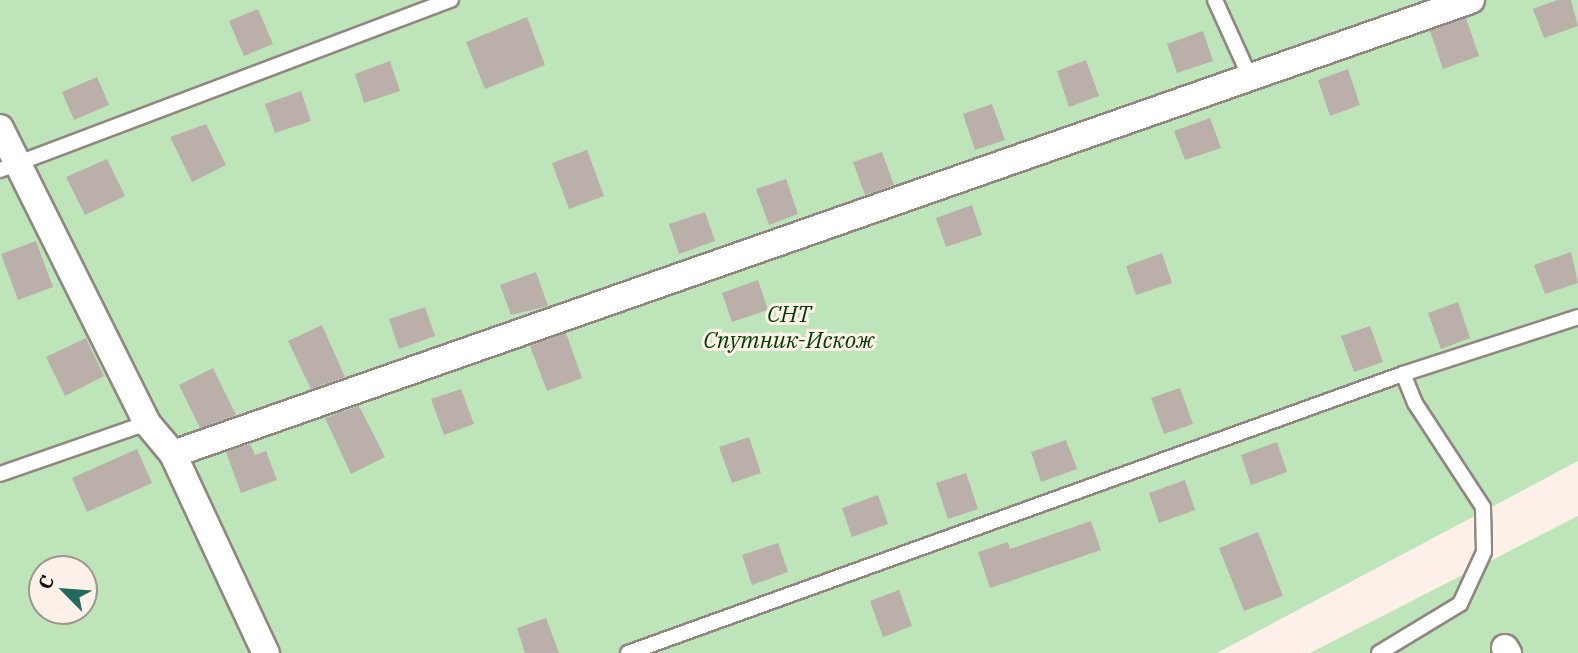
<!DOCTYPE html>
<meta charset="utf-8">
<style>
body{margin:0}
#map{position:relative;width:1578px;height:653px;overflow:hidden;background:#fcf0e9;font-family:"IBM Plex Serif",serif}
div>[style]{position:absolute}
.green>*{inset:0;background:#bde5b9}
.building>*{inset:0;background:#bbb0a9}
.roads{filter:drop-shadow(2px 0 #918680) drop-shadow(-2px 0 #918680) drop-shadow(0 2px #918680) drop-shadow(0 -2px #918680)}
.service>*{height:14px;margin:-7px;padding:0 7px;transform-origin:7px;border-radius:7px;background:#fff}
.minor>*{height:26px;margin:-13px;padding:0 13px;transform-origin:13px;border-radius:13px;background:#fff}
span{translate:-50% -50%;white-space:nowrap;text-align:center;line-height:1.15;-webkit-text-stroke:6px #fcf0e9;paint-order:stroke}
.park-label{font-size:23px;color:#013f01;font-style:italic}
.north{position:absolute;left:28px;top:555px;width:70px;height:70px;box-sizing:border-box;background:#fcf0e9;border:2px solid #9e9590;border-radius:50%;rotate:295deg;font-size:19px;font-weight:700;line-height:28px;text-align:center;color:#110d0b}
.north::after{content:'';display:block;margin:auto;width:24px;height:32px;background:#226a60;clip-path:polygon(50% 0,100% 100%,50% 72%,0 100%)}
</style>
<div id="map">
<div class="green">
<div style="clip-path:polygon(evenodd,0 0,1578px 0,1578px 461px,1217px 653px,0 653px,0 0,42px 569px,84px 569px,84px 611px,42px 611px,42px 569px)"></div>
<div style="clip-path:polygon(1578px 516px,1578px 653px,1310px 653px)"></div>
</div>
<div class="building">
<div style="clip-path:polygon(1557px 0,1571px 0,1578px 26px,1544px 38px,1533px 9px)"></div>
<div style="clip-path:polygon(258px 9px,273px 44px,244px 56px,229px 21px)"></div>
<div style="clip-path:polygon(527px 17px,545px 65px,485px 89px,466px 42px)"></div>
<div style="clip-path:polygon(1466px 18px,1479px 56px,1443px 69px,1430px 31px)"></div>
<div style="clip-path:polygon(1203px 31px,1213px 61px,1177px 73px,1167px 44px)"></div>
<div style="clip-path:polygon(1086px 60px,1099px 96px,1069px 107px,1057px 71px)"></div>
<div style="clip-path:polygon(390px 61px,400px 91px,364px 103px,355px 74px)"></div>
<div style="clip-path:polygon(1348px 69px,1360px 105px,1330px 116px,1318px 80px)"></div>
<div style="clip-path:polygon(97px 77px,109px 105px,74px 120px,62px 92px)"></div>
<div style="clip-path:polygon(301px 91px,311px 121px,275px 133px,265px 104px)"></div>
<div style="clip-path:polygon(992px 104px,1005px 140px,975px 150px,963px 114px)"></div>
<div style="clip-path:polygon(1210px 118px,1221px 148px,1185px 160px,1174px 131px)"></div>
<div style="clip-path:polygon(206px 124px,226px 165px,192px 182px,170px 137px)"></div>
<div style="clip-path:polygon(587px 150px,604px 196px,569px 209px,552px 163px)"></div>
<div style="clip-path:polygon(882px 152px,894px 185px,865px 195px,853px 162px)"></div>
<div style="clip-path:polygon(107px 159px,125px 196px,85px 215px,66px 177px)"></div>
<div style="clip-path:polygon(786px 179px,798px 214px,769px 225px,756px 189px)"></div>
<div style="clip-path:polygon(972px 205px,982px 235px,946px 247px,936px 218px)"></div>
<div style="clip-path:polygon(705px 212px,715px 241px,679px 254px,669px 224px)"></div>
<div style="clip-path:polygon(36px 241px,53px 287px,18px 300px,1px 254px)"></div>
<div style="clip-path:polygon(1571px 252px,1578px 283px,1545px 294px,1534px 265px)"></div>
<div style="clip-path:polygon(1162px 253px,1172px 283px,1136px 295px,1126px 266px)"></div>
<div style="clip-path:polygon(536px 272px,548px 306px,511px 315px,500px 285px)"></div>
<div style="clip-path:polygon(758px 280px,768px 310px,732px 322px,722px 293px)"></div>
<div style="clip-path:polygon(1458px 302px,1470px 338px,1441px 349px,1428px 313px)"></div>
<div style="clip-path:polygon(425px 307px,435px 336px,399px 349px,389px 319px)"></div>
<div style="clip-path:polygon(322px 325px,345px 377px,311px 389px,288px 341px)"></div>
<div style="clip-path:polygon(1370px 326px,1383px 362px,1354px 372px,1341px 336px)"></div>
<div style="clip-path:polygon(566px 333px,582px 378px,547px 391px,530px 346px)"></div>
<div style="clip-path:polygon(86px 338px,104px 376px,65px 396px,46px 357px)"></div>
<div style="clip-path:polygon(213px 368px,236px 415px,200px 428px,179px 385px)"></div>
<div style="clip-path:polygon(1180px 388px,1193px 424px,1164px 434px,1151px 398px)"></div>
<div style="clip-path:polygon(461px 389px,474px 424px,444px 435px,431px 399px)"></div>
<div style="clip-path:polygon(359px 406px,385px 457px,351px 474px,325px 418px)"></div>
<div style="clip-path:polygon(749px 437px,761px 473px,732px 483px,719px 447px)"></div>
<div style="clip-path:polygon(1066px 440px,1077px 469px,1041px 482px,1031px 452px)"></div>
<div style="clip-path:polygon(1277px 442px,1287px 472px,1251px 485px,1241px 455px)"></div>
<div style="clip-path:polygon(250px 444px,255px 455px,266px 451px,277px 480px,241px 493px,226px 452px)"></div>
<div style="clip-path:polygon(137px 449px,152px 483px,87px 512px,72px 478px)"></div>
<div style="clip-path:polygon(966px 473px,978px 509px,948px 519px,936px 483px)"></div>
<div style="clip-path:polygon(1185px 480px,1195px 510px,1159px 523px,1149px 493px)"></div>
<div style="clip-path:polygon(878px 495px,888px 524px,852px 537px,842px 508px)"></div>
<div style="clip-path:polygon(1091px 521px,1101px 550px,990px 588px,978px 552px,1008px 542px,1010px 549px)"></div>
<div style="clip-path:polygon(1258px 532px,1283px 596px,1244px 611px,1219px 548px)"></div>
<div style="clip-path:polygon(778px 543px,788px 572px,752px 585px,742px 555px)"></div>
<div style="clip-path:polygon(899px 590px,912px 626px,883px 637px,870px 601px)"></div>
<div style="clip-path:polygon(546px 618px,559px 653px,525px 653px,517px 628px)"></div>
</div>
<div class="roads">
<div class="service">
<div style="left:1215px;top:0;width:85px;rotate:65.6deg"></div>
<div style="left:0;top:170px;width:482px;rotate:-20.7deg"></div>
<div style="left:0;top:474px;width:156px;rotate:-19.1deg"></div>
<div style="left:628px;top:653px;width:824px;rotate:-19.8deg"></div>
<div style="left:1403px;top:374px;width:184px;rotate:-18deg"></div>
<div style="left:1379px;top:653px;width:95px;rotate:-31.2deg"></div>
<div style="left:1460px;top:604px;width:57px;rotate:-65.2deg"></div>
<div style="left:1484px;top:552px;width:45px;rotate:-91.3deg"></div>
<div style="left:1483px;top:507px;width:124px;rotate:-123.2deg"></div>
<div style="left:1415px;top:403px;width:31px;rotate:-112deg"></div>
</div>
<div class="minor">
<div style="left:0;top:128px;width:330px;rotate:63.5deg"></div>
<div style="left:147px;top:423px;width:40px;rotate:50deg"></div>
<div style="left:173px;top:454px;width:220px;rotate:65deg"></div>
<div style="left:173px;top:454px;width:1375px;rotate:-19.28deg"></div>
<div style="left:1505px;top:648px;width:6px;rotate:59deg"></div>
</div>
</div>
<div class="park-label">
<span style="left:789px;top:326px">СНТ<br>Спутник-Искож</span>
</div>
<div class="north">С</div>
</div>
